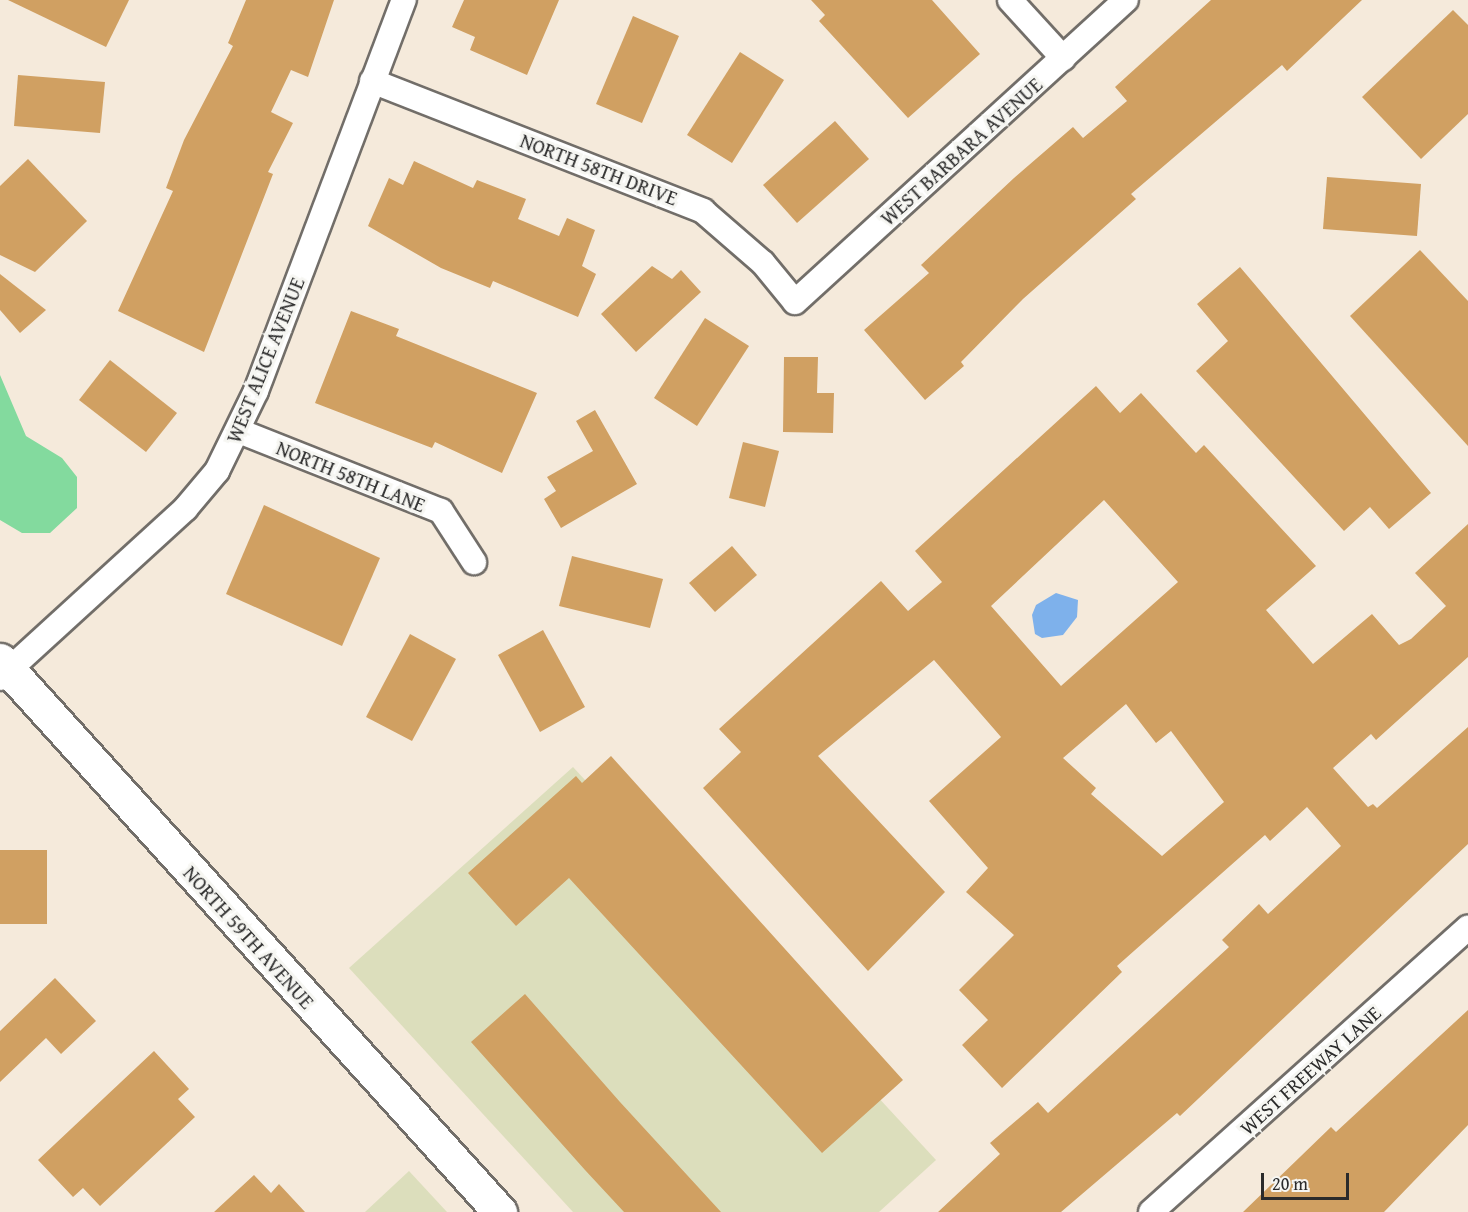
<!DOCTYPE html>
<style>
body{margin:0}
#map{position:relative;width:1468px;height:1212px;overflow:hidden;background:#f5eadb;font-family:"Gentium Book Plus",serif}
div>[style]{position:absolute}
.built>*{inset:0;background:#dcdebc}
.green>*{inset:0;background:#83da9e}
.water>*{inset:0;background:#7eb1eb}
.building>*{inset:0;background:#d0a062}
.roads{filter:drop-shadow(2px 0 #726e69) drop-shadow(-2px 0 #726e69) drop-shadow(0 2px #726e69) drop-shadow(0 -2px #726e69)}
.minor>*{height:24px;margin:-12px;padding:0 12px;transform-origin:12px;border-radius:12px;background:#fff}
.secondary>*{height:33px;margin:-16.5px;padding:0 16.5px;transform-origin:16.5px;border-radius:16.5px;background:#fff}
span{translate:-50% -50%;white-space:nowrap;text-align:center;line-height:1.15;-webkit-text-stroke:6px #f6f6f2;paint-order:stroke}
.street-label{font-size:20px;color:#2b2b2b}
.scale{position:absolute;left:1261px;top:1173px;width:88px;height:27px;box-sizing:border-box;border:3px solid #2b2b2b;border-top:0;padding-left:8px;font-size:18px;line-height:21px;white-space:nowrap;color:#2b2b2b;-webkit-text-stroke:4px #f6f6f2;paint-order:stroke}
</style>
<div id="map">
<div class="built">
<div style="clip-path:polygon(573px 767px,936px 1160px,879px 1212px,573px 1212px,349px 968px)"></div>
<div style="clip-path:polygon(409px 1171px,447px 1212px,365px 1212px)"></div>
</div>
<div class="green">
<div style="clip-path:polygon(0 375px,26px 436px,62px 458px,77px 477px,77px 508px,50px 533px,22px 533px,0 520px)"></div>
</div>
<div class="water">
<div style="clip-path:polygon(1056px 593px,1078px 600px,1077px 617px,1063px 635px,1042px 638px,1035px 634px,1032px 615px,1036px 605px)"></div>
</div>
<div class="building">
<div style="clip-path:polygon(8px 0,129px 0,106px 47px)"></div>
<div style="clip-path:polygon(246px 0,334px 0,308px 77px,291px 70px,271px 112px,293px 123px,268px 172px,273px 174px,204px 352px,118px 311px,173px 191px,166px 188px,184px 140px,233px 46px,228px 43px)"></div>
<div style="clip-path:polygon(464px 0,559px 0,527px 75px,470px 50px,475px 37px,452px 27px)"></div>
<div style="clip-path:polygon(811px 0,932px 0,980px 54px,908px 118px,819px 21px,825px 15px)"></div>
<div style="clip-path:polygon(1211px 0,1362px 0,1287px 71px,1282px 65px,1131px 194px,1136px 199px,1023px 299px,961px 362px,964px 366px,925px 400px,864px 330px,929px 273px,921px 265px,1014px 178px,1073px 127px,1083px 138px,1127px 101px,1115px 87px)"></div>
<div style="clip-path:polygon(1453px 10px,1468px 25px,1468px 114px,1421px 159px,1362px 97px)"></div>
<div style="clip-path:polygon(633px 16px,679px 36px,642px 123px,596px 104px)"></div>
<div style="clip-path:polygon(740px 52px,784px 80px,732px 163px,687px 135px)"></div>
<div style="clip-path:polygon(18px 75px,105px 82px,100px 133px,14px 126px)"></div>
<div style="clip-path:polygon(835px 121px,869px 159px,797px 223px,763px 185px)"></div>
<div style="clip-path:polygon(28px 159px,87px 221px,35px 272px,0 255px,0 186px)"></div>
<div style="clip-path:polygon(414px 161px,473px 188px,477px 180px,526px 199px,518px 219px,559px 236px,567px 218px,595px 230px,582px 266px,596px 274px,578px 317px,493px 281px,490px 288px,441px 268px,368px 226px,389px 178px,403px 185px)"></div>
<div style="clip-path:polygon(1327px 177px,1421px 184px,1417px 236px,1323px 229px)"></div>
<div style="clip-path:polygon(1420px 250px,1468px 301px,1468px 446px,1350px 316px)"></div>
<div style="clip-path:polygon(652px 266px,672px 279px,681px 270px,701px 292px,636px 352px,601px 314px)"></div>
<div style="clip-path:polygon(1240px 267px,1431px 493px,1389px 529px,1370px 507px,1344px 531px,1196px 371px,1228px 341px,1197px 304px)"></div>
<div style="clip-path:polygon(0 274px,46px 310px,20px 333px,0 310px)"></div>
<div style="clip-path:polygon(351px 311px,399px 329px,396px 336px,537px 393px,502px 473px,435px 442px,432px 448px,315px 403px)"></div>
<div style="clip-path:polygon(705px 318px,749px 346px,697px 426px,654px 398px)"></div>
<div style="clip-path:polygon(784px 357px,818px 357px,817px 393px,834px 393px,833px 433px,783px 432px)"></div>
<div style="clip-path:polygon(110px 360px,177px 413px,146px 452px,79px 400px)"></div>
<div style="clip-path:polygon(evenodd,1096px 386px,1120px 413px,1141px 393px,1196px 453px,1204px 445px,1316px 566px,1266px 610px,1313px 664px,1372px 614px,1399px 645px,1411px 639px,1446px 606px,1415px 573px,1468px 524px,1468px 657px,1376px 740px,1371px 734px,1333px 768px,1368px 807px,1373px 804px,1377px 808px,1468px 727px,1468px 844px,1180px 1116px,1177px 1113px,1061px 1212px,938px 1212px,1000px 1154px,990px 1143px,1038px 1102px,1048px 1113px,1229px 947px,1222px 940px,1259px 904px,1268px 914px,1341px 846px,1307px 807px,1270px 841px,1265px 835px,1117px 966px,1122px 972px,1002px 1088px,962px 1045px,988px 1020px,959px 990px,1014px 935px,966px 892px,988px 868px,929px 801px,1001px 737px,934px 660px,818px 756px,945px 892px,868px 971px,703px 788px,741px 752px,719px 729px,881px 581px,908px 611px,942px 582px,915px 551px,1096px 386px,1104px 500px,1178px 582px,1061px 686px,991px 606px,1104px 500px,1096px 386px,1126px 704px,1156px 743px,1171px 731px,1224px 802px,1162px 856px,1091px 794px,1096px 788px,1063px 758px,1126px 704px)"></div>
<div style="clip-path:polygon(595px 410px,637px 484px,561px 528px,544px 499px,556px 491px,547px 477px,593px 451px,576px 421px)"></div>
<div style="clip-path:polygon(743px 442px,779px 451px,765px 507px,729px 498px)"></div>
<div style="clip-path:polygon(264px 505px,380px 558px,342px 646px,226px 594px)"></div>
<div style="clip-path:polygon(732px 546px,757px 575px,715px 612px,689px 583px)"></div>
<div style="clip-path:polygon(572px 556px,663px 579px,650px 628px,559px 606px)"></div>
<div style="clip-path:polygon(543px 630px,585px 707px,540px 732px,498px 655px)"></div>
<div style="clip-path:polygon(410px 634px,456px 659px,412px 741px,366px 717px)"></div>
<div style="clip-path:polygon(611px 756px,903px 1080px,822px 1153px,569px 878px,516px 926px,468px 873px,576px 776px,582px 783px)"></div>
<div style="clip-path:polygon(0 850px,47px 850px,47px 924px,0 924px)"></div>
<div style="clip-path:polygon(55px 978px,96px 1021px,61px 1054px,46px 1038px,0 1082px,0 1031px)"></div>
<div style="clip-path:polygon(525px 994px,620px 1102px,721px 1212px,624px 1212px,585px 1170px,471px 1042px)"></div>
<div style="clip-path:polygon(1468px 1010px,1468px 1125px,1384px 1212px,1243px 1212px,1331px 1127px,1336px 1132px)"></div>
<div style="clip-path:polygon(154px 1051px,189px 1089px,178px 1099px,195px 1117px,100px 1206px,83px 1188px,73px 1197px,38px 1160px)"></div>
<div style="clip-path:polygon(254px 1175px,271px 1193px,279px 1184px,305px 1212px,214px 1212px)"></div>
</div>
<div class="roads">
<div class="minor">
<div style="left:1010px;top:0;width:79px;rotate:47.6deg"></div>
<div style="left:372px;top:81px;width:356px;rotate:21.4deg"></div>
<div style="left:703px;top:211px;width:79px;rotate:40.9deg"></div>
<div style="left:763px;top:263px;width:50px;rotate:50.6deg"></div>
<div style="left:795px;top:302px;width:448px;rotate:-42.4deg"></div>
<div style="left:239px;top:431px;width:217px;rotate:21.6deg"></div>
<div style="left:441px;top:511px;width:61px;rotate:57.1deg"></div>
<div style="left:0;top:678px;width:251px;rotate:-42.4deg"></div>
<div style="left:185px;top:509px;width:50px;rotate:-49.9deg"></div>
<div style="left:217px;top:471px;width:89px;rotate:-64deg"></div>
<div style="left:256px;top:391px;width:418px;rotate:-69.3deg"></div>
<div style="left:1151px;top:1212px;width:426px;rotate:-41.9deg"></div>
</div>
<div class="secondary">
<div style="left:0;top:660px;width:745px;rotate:47.83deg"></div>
</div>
</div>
<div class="street-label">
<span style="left:961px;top:151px;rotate:-42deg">WEST BARBARA AVENUE</span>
<span style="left:599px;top:169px;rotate:21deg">NORTH 58TH DRIVE</span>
<span style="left:265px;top:360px;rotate:-68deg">WEST ALICE AVENUE</span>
<span style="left:351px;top:476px;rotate:22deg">NORTH 58TH LANE</span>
<span style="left:249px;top:937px;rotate:48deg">NORTH 59TH AVENUE</span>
<span style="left:1310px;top:1070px;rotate:-42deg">WEST FREEWAY LANE</span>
</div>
<div class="scale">20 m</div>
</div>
